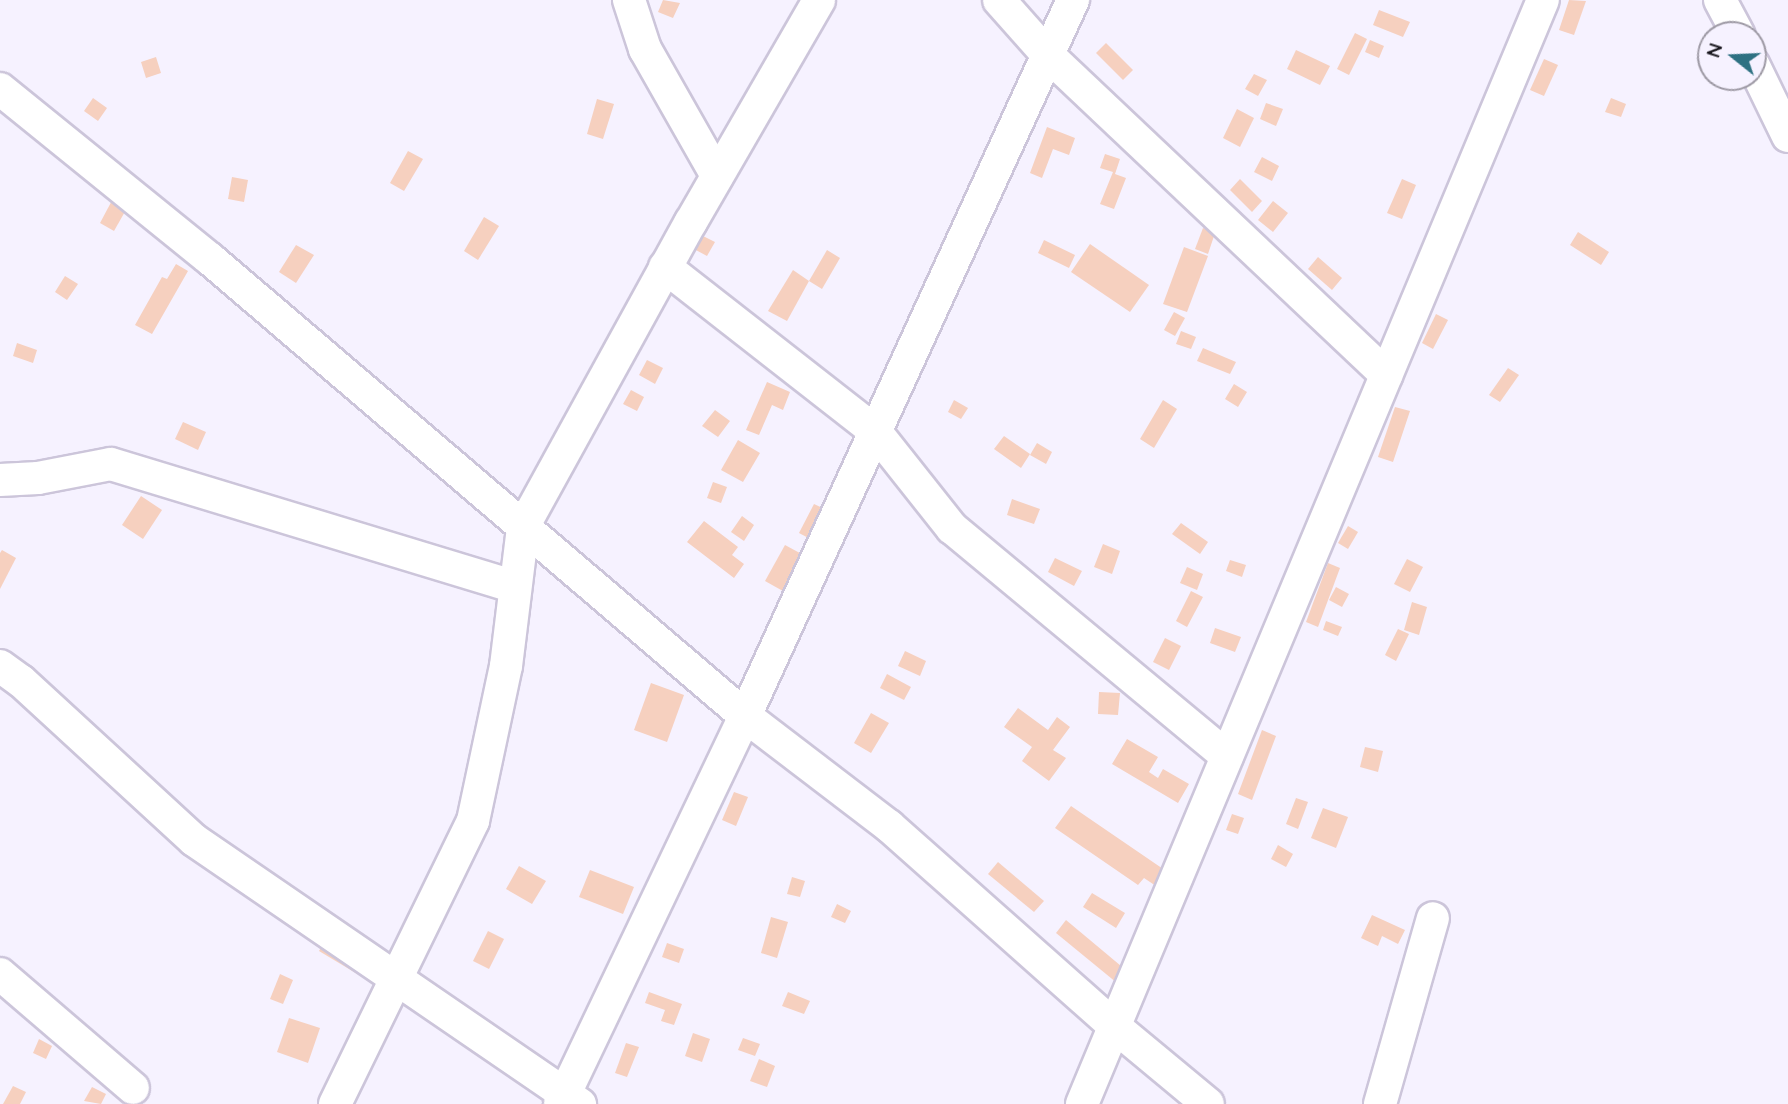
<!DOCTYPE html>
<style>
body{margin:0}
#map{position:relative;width:1788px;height:1104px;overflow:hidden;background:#f6f2ff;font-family:Quicksand,sans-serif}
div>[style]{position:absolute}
.building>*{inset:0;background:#f6d0bf}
.roads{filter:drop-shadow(2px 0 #ccc5da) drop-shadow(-2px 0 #ccc5da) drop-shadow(0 2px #ccc5da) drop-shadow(0 -2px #ccc5da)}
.minor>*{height:32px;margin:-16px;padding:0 16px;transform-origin:16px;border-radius:16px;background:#fff}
span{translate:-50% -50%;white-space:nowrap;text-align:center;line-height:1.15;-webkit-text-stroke:7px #f6f2ff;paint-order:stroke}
.north{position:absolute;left:1697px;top:21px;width:70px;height:70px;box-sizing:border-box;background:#f6f2ff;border:2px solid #9e9aa5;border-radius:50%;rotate:288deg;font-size:19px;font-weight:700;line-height:28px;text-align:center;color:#19171e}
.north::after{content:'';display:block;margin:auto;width:24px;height:32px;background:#2e7182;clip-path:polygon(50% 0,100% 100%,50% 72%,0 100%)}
</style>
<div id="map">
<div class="building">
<div style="clip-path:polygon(663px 0,680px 3px,673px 18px,658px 12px)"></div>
<div style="clip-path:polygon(1569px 0,1586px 1px,1574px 35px,1559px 30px)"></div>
<div style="clip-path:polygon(1379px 10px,1410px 22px,1403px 37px,1373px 25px)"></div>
<div style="clip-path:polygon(1355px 33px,1367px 39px,1349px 75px,1337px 69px)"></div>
<div style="clip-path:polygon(1370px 40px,1384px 46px,1379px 58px,1365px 52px)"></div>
<div style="clip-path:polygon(1106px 43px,1133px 70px,1123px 80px,1096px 53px)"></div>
<div style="clip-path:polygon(1296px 50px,1330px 66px,1320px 85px,1287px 69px)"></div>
<div style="clip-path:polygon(156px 57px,161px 73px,146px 78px,141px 62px)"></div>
<div style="clip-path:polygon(1544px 59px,1558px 65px,1544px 96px,1530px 90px)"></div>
<div style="clip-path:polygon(1254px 74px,1267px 80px,1258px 96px,1245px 89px)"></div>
<div style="clip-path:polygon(93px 98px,107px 108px,98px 121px,84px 111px)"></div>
<div style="clip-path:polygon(1611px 98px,1626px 104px,1621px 117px,1605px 112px)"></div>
<div style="clip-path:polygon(597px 99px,614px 104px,603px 139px,587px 134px)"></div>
<div style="clip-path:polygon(1266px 103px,1283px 109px,1276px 126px,1260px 119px)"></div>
<div style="clip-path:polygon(1237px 109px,1254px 118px,1240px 147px,1223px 138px)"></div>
<div style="clip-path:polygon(1047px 127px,1075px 138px,1069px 155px,1053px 149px,1042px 178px,1030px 173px)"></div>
<div style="clip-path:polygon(408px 151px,423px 159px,404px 191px,390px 183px)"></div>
<div style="clip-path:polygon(1105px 154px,1120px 159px,1115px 174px,1126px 178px,1114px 209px,1100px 204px,1113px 172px,1100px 168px)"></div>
<div style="clip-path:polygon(1262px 157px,1279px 166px,1272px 181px,1254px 172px)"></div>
<div style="clip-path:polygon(232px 177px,248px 180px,244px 202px,228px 199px)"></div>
<div style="clip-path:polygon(1240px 179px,1262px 201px,1252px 212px,1230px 190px)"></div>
<div style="clip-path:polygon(1402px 179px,1416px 185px,1402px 219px,1387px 213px)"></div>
<div style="clip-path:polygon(116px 193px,131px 201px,114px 231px,100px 223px)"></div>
<div style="clip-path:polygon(1273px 201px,1288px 213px,1273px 232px,1258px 220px)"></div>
<div style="clip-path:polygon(484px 217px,499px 226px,478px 260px,464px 251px)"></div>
<div style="clip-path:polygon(1203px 228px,1215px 233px,1208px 254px,1195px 249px)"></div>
<div style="clip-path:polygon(1578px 232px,1609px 252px,1601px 265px,1570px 245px)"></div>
<div style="clip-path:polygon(701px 235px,715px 242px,707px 256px,694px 249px)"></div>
<div style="clip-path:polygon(1044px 240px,1075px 255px,1069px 268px,1038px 253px)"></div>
<div style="clip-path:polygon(1090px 244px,1149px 285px,1130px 312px,1071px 272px)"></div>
<div style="clip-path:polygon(296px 245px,314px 255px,296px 283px,279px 272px)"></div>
<div style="clip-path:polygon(1184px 247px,1208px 256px,1187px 312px,1163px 304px)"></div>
<div style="clip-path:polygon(827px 250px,840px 258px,822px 289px,809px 281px)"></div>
<div style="clip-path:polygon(1318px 257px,1342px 278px,1332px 290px,1308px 269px)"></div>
<div style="clip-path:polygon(176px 264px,188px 271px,152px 334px,135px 325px,162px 277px,167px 279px)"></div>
<div style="clip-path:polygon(793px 270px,809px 281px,787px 321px,768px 311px)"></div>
<div style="clip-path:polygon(65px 276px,78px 284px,67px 300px,55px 292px)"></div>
<div style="clip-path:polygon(1174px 312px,1185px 318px,1175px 336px,1164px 330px)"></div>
<div style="clip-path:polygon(1436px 314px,1448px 320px,1433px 349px,1422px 343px)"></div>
<div style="clip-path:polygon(1181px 331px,1196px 337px,1191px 349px,1176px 344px)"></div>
<div style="clip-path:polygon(17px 343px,37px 350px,33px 363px,13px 356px)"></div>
<div style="clip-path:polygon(1203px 348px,1236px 362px,1230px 374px,1197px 361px)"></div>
<div style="clip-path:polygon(647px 360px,663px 368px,655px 384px,639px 375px)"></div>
<div style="clip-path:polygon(1508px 368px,1519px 375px,1500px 402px,1489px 395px)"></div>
<div style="clip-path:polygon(767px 382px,790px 392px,783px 410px,772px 405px,759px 435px,746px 430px)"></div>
<div style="clip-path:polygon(1234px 384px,1247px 392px,1238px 407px,1225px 399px)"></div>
<div style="clip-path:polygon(631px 390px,644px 397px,637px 411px,623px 404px)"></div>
<div style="clip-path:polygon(954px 400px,968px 408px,961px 419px,948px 412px)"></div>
<div style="clip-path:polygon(1163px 400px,1177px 409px,1154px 448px,1140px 439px)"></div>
<div style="clip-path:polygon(1395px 407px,1410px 411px,1393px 462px,1378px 457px)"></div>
<div style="clip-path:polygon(715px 410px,730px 421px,718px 437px,702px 426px)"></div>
<div style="clip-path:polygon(183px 422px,206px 432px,198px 450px,175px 439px)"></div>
<div style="clip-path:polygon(1004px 436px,1030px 454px,1021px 468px,994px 449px)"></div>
<div style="clip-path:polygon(738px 440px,760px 453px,743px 482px,721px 470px)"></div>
<div style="clip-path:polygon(1037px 443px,1052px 452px,1046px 464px,1030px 455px)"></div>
<div style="clip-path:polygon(713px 482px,727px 487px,721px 503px,707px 498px)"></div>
<div style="clip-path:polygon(141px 496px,162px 510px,143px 539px,122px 525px)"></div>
<div style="clip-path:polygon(1012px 499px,1040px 509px,1034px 524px,1007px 515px)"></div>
<div style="clip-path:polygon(814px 504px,831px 512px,816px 542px,799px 533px)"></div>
<div style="clip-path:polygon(742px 516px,754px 525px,744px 541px,731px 532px)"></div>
<div style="clip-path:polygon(704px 521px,738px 547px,732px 555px,744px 564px,734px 578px,687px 542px)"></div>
<div style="clip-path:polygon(1181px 523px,1208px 542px,1200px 554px,1172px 534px)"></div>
<div style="clip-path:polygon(1348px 526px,1358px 532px,1348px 549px,1338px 543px)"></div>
<div style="clip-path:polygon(1103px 544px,1120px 551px,1112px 574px,1094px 567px)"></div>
<div style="clip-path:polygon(785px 545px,809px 558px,790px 595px,765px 581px)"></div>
<div style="clip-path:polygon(2px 550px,16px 558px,0 589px,0 553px)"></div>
<div style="clip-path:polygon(1055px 558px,1082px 571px,1074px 586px,1048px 572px)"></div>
<div style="clip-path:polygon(1407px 559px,1423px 567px,1410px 592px,1394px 584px)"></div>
<div style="clip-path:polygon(1230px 560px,1246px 565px,1242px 577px,1226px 571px)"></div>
<div style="clip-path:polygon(1328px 563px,1340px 568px,1318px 627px,1306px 622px)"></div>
<div style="clip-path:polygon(1187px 567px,1203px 574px,1197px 590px,1180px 583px)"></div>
<div style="clip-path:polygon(1336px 587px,1349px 594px,1342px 607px,1329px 600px)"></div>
<div style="clip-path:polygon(1191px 591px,1203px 597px,1187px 627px,1176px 621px)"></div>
<div style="clip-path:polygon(1412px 602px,1427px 607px,1419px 635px,1404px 630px)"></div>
<div style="clip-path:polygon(1326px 621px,1342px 627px,1338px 636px,1323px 630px)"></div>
<div style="clip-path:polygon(1215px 628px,1241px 637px,1235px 652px,1210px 643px)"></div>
<div style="clip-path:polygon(1398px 629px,1409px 634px,1396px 661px,1385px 655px)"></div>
<div style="clip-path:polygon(1165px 638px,1181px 646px,1169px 670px,1153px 662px)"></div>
<div style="clip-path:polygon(905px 651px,926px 661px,920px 676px,898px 666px)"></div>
<div style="clip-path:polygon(887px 674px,911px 687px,904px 700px,880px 688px)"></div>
<div style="clip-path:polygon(651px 683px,684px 695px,667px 742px,634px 730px)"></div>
<div style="clip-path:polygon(1099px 692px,1120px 693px,1118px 715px,1098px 714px)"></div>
<div style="clip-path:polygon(1018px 708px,1048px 730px,1057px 717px,1070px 727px,1053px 750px,1066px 758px,1049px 781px,1022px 761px,1032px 747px,1004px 727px)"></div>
<div style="clip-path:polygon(871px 713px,889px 723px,871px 753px,854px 743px)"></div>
<div style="clip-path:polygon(1262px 730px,1276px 736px,1252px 800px,1238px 794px)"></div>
<div style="clip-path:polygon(1127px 739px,1158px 757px,1149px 772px,1158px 778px,1163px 769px,1189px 784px,1178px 803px,1112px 764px)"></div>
<div style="clip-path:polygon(1365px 747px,1383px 751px,1378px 772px,1360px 767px)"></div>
<div style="clip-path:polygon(734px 792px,748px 797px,736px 826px,722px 820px)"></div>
<div style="clip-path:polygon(1296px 798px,1308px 802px,1298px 829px,1286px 824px)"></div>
<div style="clip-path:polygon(1071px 806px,1169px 873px,1159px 888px,1144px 878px,1138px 885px,1055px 828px)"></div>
<div style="clip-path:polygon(1323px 808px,1348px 817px,1336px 848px,1311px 838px)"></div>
<div style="clip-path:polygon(1232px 814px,1244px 818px,1238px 834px,1226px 830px)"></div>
<div style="clip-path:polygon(1278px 845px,1293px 854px,1286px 867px,1271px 859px)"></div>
<div style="clip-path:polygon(998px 862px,1044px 901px,1034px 912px,988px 874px)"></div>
<div style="clip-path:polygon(519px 866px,546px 881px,532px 904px,506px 889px)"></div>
<div style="clip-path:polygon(590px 870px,634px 887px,623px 914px,579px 897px)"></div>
<div style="clip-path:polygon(792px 877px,805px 881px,800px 897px,787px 894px)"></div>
<div style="clip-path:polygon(1092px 893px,1125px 913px,1116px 928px,1083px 907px)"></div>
<div style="clip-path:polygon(837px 904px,851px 911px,845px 923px,831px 917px)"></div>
<div style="clip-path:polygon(1372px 915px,1405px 930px,1398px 944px,1382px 936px,1378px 946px,1361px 938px)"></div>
<div style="clip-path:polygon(771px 917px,788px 922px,777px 958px,761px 953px)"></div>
<div style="clip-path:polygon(1066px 920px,1127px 971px,1117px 983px,1056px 933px)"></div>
<div style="clip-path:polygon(488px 931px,504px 939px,489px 969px,473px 961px)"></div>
<div style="clip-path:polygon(326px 939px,366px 963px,359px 975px,319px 951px)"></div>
<div style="clip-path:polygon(667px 943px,684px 949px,679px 963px,662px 957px)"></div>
<div style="clip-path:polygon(280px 974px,293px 980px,283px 1004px,270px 999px)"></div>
<div style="clip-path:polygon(649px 992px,682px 1004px,674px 1025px,661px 1021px,665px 1010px,645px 1003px)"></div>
<div style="clip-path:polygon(788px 992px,810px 1001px,804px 1014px,782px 1006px)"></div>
<div style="clip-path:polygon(289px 1018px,320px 1028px,308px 1063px,277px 1052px)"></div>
<div style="clip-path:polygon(693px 1033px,710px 1039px,702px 1062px,685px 1056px)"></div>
<div style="clip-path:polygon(743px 1038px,760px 1044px,755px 1056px,738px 1050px)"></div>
<div style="clip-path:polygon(39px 1039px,52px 1046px,46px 1059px,33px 1053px)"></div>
<div style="clip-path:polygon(626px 1043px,639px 1047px,627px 1077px,615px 1073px)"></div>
<div style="clip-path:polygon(759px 1059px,775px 1066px,767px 1087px,750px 1081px)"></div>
<div style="clip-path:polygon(13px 1086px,26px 1092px,20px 1104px,3px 1104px)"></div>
<div style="clip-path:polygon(92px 1087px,106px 1094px,101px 1104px,84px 1101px)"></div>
</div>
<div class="roads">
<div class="minor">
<div style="left:629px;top:0;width:52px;rotate:71.9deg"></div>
<div style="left:645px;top:49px;width:146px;rotate:60.4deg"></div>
<div style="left:999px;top:0;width:72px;rotate:48.4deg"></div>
<div style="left:1047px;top:54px;width:467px;rotate:43.4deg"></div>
<div style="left:1720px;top:0;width:40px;rotate:62deg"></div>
<div style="left:1753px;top:64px;width:80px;rotate:64.1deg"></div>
<div style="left:0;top:89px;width:270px;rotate:39deg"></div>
<div style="left:210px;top:259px;width:704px;rotate:40.5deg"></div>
<div style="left:745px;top:716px;width:181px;rotate:37.4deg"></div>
<div style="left:889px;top:826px;width:301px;rotate:41.6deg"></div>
<div style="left:1114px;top:1026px;width:122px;rotate:39.7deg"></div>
<div style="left:665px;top:267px;width:266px;rotate:38deg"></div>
<div style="left:875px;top:431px;width:124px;rotate:51.6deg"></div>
<div style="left:952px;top:528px;width:357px;rotate:39.7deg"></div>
<div style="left:0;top:480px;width:38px;rotate:-3deg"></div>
<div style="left:38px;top:478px;width:74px;rotate:-10.9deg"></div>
<div style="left:111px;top:464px;width:422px;rotate:16.9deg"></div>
<div style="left:0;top:666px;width:26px;rotate:36deg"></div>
<div style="left:21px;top:681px;width:235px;rotate:42.6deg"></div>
<div style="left:194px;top:840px;width:468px;rotate:34.4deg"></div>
<div style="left:0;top:974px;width:175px;rotate:40.6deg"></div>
<div style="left:335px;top:1104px;width:315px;rotate:-64deg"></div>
<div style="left:473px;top:821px;width:158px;rotate:-78deg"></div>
<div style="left:506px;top:666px;width:140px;rotate:-83deg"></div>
<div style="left:523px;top:527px;width:348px;rotate:-61.2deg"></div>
<div style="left:691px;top:222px;width:256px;rotate:-60deg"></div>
<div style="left:560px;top:1104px;width:430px;rotate:-64.5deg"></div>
<div style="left:745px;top:716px;width:788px;rotate:-65.39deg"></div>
<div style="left:1082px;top:1104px;width:1196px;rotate:-67.34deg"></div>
<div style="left:1380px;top:1104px;width:193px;rotate:-74.1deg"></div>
</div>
</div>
<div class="north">N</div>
</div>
